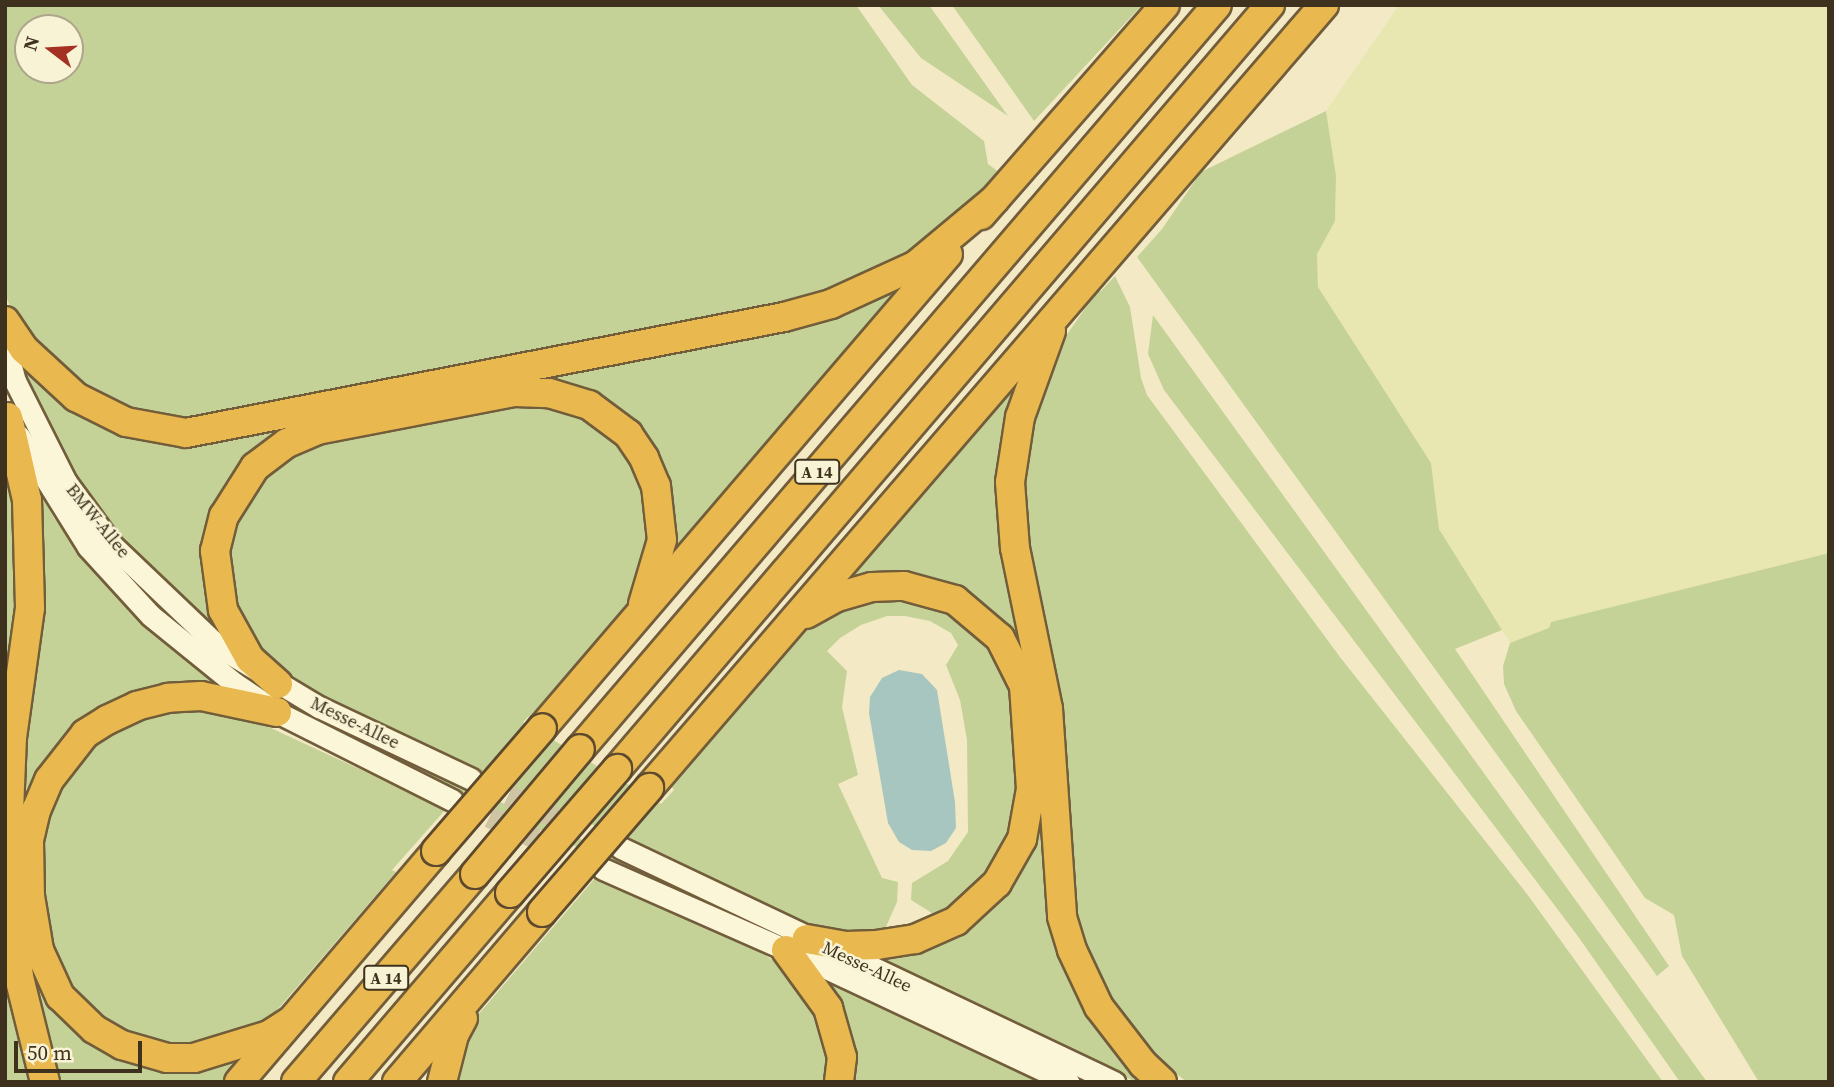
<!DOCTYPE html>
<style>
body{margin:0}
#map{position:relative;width:1834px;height:1087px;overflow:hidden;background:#f3eac5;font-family:"Source Serif 4",serif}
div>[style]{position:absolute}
.farmland>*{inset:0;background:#e9e7b1}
.green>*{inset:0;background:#c4d297}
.water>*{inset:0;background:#a7c6c0}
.secondary-tunnel>*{height:21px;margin-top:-10.5px;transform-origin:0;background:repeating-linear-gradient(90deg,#cfc5a4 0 21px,transparent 0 31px)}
.roads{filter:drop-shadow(2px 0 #725d3b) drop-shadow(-2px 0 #725d3b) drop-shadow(0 2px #725d3b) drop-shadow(0 -2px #725d3b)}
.secondary>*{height:21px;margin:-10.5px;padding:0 10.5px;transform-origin:10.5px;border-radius:10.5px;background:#fcf6d9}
.highway>*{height:28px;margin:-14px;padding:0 14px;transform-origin:14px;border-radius:14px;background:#e9b84e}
.bridges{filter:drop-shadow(2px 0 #5d492d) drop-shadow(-2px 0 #5d492d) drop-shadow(0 2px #5d492d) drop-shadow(0 -2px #5d492d)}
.highway-bridge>*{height:28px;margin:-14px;padding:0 14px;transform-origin:14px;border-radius:14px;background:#e9b84e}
span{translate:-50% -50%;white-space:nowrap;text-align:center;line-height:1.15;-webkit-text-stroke:5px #f9f3d5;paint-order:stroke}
.shield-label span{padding:2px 5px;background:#f9f3d5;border:2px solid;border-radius:5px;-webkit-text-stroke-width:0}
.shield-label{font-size:16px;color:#3e321e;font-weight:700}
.street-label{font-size:18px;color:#3e321e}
.frame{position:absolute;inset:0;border:7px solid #3e321e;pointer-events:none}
.north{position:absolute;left:14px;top:14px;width:70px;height:70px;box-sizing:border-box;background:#f9f3d5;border:2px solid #aea68c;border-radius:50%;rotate:287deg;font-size:19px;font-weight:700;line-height:28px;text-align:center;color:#3e321e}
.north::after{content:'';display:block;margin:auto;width:24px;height:32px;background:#a53122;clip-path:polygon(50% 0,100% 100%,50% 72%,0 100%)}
.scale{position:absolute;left:14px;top:1041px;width:128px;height:32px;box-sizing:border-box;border:4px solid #3e321e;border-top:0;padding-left:9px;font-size:21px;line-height:24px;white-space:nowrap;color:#3e321e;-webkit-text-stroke:5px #f9f3d5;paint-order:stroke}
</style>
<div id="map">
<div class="farmland">
<div style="clip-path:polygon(1399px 5px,1829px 5px,1829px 553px,1551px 622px,1549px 628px,1510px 643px,1439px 529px,1431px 463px,1318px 287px,1317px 254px,1335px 221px,1336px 176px,1326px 111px)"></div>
</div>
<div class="green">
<div style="clip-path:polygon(evenodd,5px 5px,856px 5px,912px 85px,984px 141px,988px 164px,1000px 173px,965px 212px,917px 251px,825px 297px,211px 424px,104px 406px,18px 326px,5px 294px,5px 5px,28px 28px,70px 28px,70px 70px,28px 70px,28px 28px)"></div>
<div style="clip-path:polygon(878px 5px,929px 5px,1008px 116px,921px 58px)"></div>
<div style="clip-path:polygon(952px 5px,1142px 5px,1034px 121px)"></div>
<div style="clip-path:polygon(1326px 111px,1336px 176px,1335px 221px,1317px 254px,1318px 287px,1431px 463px,1439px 529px,1502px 630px,1455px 649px,1669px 966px,1657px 976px,1137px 257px,1162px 229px,1201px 172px)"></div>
<div style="clip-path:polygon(920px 268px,660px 576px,669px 507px,590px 399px,317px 423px,230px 487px,225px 644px,113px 532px,80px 486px,36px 403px,13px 347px,155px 437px,735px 334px)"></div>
<div style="clip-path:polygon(1115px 276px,1130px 307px,1141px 378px,1147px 395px,1340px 657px,1527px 894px,1663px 1082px,1187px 1082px,1150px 1053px,1120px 1016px,1099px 982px,1073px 912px,1022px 510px,1024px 448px,1057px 349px,1097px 291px,1101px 291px)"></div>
<div style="clip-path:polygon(1153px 315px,1231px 423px,1707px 1082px,1680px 1082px,1577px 935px,1164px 390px,1148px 354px)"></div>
<div style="clip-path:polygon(1029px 358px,1017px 403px,1051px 888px,1152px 1082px,1136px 1082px,859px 954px,999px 894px,1036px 719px,976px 606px,834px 592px)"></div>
<div style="clip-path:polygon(549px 400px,620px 437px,655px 514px,633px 598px,532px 717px,528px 717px,523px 722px,661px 804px,674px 790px,671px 786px,797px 638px,815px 622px,879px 595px,957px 610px,1007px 664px,1025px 784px,1010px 848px,943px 920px,911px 900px,912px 883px,948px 861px,968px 832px,967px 740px,960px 700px,946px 665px,958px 645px,951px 633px,930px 621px,905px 616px,887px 616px,861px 625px,840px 638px,827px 651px,847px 671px,842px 707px,858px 775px,838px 784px,882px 878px,898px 882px,897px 902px,881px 938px,860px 937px,814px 926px,787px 915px,312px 694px,254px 650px,223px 576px,240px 499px,291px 448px)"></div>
<div style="clip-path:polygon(5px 455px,15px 488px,24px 575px,5px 727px)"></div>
<div style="clip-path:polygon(34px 481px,54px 518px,130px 610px,195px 667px,224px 687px,146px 693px,23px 813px,17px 796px)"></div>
<div style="clip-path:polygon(1829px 553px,1829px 1082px,1759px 1082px,1682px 956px,1674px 915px,1645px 898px,1516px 711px,1504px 684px,1503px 666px,1510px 643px,1549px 628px,1551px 622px)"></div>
<div style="clip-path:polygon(199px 706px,247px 717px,446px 809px,392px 870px,396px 872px,272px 1016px,247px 1032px,193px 1048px,140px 1044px,73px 997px,43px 934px,42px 818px,85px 747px,130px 717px)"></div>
<div style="clip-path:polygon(305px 708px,380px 746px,1103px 1082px,1084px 1082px,374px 753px,300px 716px)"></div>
<div style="clip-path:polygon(596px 877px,761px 952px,793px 975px,811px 995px,834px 1082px,452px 1082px,461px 1040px,477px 1016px)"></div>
<div style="clip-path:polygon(5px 935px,38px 1082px,5px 1082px)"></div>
<div style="clip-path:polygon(33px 964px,86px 1036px,235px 1057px,240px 1064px,225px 1082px,56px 1082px,29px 966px)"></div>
<div style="clip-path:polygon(824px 976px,1053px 1082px,849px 1082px,820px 982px)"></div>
</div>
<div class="water">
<div style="clip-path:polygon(899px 670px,922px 674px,937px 690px,955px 802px,956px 828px,946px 843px,931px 851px,912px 850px,899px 842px,888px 823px,869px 713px,870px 697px,882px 678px)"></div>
</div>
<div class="secondary-tunnel">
<div style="left:480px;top:782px;width:150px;rotate:25.2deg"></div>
<div style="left:461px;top:804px;width:149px;rotate:24.5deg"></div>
</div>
<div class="roads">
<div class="secondary">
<div style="left:5px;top:344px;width:38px;rotate:75deg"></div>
<div style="left:15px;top:381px;width:113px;rotate:63.2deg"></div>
<div style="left:66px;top:482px;width:78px;rotate:53.9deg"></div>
<div style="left:112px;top:545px;width:148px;rotate:43.6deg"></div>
<div style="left:219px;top:647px;width:117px;rotate:31deg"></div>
<div style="left:319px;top:707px;width:168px;rotate:25.3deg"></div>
<div style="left:19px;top:436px;width:131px;rotate:58.1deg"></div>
<div style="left:88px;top:547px;width:92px;rotate:47.6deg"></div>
<div style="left:150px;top:615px;width:108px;rotate:39deg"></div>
<div style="left:234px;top:683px;width:52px;rotate:34deg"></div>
<div style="left:277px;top:712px;width:196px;rotate:26.7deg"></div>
<div style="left:621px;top:848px;width:546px;rotate:25.39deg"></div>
<div style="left:603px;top:869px;width:223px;rotate:23.8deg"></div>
<div style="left:807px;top:959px;width:289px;rotate:25.2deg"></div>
</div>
<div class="highway">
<div style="left:981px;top:215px;width:279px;rotate:-48.8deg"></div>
<div style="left:5px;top:321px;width:34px;rotate:56deg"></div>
<div style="left:24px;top:349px;width:71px;rotate:42.7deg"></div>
<div style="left:76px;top:397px;width:56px;rotate:26.6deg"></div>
<div style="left:126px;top:422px;width:61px;rotate:10.4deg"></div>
<div style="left:186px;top:433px;width:609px;rotate:-10.98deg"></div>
<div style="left:784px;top:317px;width:49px;rotate:-15.5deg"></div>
<div style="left:831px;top:304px;width:94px;rotate:-24.6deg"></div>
<div style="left:916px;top:265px;width:102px;rotate:-39.8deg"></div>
<div style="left:1051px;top:331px;width:91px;rotate:109.8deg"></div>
<div style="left:1020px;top:417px;width:66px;rotate:98.7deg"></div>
<div style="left:1010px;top:482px;width:66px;rotate:85.7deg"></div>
<div style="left:1015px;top:548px;width:164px;rotate:78.4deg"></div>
<div style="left:1048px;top:709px;width:208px;rotate:86.1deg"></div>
<div style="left:1062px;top:917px;width:34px;rotate:73deg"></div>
<div style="left:1072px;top:950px;width:63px;rotate:64.7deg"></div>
<div style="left:1099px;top:1007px;width:72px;rotate:52.3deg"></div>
<div style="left:1143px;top:1064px;width:26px;rotate:43deg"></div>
<div style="left:8px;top:417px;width:85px;rotate:77.1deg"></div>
<div style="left:27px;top:500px;width:108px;rotate:88.4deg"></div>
<div style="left:30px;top:608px;width:130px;rotate:97.9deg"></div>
<div style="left:12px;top:737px;width:126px;rotate:92.3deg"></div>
<div style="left:7px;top:863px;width:115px;rotate:84deg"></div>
<div style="left:19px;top:977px;width:108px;rotate:76.1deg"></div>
<div style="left:806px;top:614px;width:35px;rotate:-29deg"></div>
<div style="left:837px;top:597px;width:36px;rotate:-16deg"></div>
<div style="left:872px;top:587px;width:32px;rotate:-2deg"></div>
<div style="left:904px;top:586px;width:53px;rotate:15.4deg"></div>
<div style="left:955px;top:600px;width:59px;rotate:40.2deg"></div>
<div style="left:1000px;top:638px;width:54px;rotate:63.4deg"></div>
<div style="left:1024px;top:686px;width:103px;rotate:86.1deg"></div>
<div style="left:1031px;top:789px;width:51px;rotate:100.2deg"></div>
<div style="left:1022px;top:839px;width:51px;rotate:119.6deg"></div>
<div style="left:997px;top:883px;width:56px;rotate:137.2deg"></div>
<div style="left:956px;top:921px;width:45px;rotate:156.3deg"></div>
<div style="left:915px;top:939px;width:38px;rotate:171deg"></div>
<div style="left:877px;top:945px;width:31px;rotate:178deg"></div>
<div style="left:846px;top:946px;width:40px;rotate:-170deg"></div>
<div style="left:278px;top:684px;width:38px;rotate:-138deg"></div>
<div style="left:250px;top:659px;width:56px;rotate:-118.9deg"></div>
<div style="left:223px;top:610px;width:60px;rotate:-97.7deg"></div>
<div style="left:215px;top:551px;width:36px;rotate:-76deg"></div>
<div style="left:224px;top:516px;width:58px;rotate:-57.7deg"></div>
<div style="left:255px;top:467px;width:40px;rotate:-37deg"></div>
<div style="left:287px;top:443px;width:33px;rotate:-23deg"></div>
<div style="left:317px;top:430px;width:202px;rotate:-10.9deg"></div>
<div style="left:515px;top:392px;width:34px;rotate:2deg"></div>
<div style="left:549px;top:393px;width:42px;rotate:16.7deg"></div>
<div style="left:589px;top:405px;width:49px;rotate:36.6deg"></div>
<div style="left:628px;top:434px;width:29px;rotate:56deg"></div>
<div style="left:644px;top:458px;width:30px;rotate:67deg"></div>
<div style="left:656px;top:486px;width:54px;rotate:83.7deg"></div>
<div style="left:662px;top:540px;width:67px;rotate:106.5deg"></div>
<div style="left:277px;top:712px;width:78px;rotate:-168.1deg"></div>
<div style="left:201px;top:696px;width:33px;rotate:177deg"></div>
<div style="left:168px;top:698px;width:32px;rotate:166deg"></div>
<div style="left:137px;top:706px;width:33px;rotate:155deg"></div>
<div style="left:107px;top:720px;width:26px;rotate:148deg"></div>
<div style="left:85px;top:734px;width:58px;rotate:128deg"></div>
<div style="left:49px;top:780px;width:33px;rotate:113deg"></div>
<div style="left:36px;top:810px;width:32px;rotate:103deg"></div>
<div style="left:29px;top:841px;width:55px;rotate:89deg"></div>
<div style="left:30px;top:896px;width:55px;rotate:80.5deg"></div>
<div style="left:39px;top:950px;width:51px;rotate:65.5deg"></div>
<div style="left:60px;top:996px;width:47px;rotate:44.1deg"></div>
<div style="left:94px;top:1029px;width:32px;rotate:30deg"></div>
<div style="left:122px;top:1045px;width:47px;rotate:16.1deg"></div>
<div style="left:167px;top:1058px;width:27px"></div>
<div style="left:194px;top:1058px;width:78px;rotate:-17deg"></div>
<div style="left:269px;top:1035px;width:24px;rotate:-33deg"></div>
<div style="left:542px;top:728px;width:624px;rotate:-49.42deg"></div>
<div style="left:580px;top:749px;width:979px;rotate:-49.43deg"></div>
<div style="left:617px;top:769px;width:1005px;rotate:-49.48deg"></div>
<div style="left:649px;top:788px;width:1034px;rotate:-49.24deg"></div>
<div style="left:786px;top:950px;width:72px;rotate:54.1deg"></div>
<div style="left:828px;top:1008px;width:51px;rotate:74.1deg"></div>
<div style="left:842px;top:1057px;width:25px;rotate:97deg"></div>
<div style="left:239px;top:1082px;width:304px;rotate:-49.5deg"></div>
<div style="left:296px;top:1082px;width:274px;rotate:-49.3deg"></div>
<div style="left:348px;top:1082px;width:249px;rotate:-49.4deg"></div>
<div style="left:397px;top:1082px;width:223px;rotate:-49.5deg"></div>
<div style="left:442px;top:1082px;width:49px;rotate:-75.7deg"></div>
<div style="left:454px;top:1035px;width:19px;rotate:-62deg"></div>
</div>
</div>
<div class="bridges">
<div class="highway-bridge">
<div style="left:436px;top:851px;width:162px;rotate:-49.2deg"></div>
<div style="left:475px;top:874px;width:163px;rotate:-50deg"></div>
<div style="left:510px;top:893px;width:164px;rotate:-49.2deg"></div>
<div style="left:542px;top:912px;width:164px;rotate:-49.2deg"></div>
</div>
</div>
<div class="shield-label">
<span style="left:817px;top:472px">A 14</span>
<span style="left:386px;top:978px">A 14</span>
</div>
<div class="street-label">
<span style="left:98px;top:521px;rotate:51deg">BMW-Allee</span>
<span style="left:355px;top:723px;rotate:26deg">Messe-Allee</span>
<span style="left:867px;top:967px;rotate:25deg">Messe-Allee</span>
</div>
<div class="frame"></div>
<div class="north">N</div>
<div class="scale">50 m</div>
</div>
